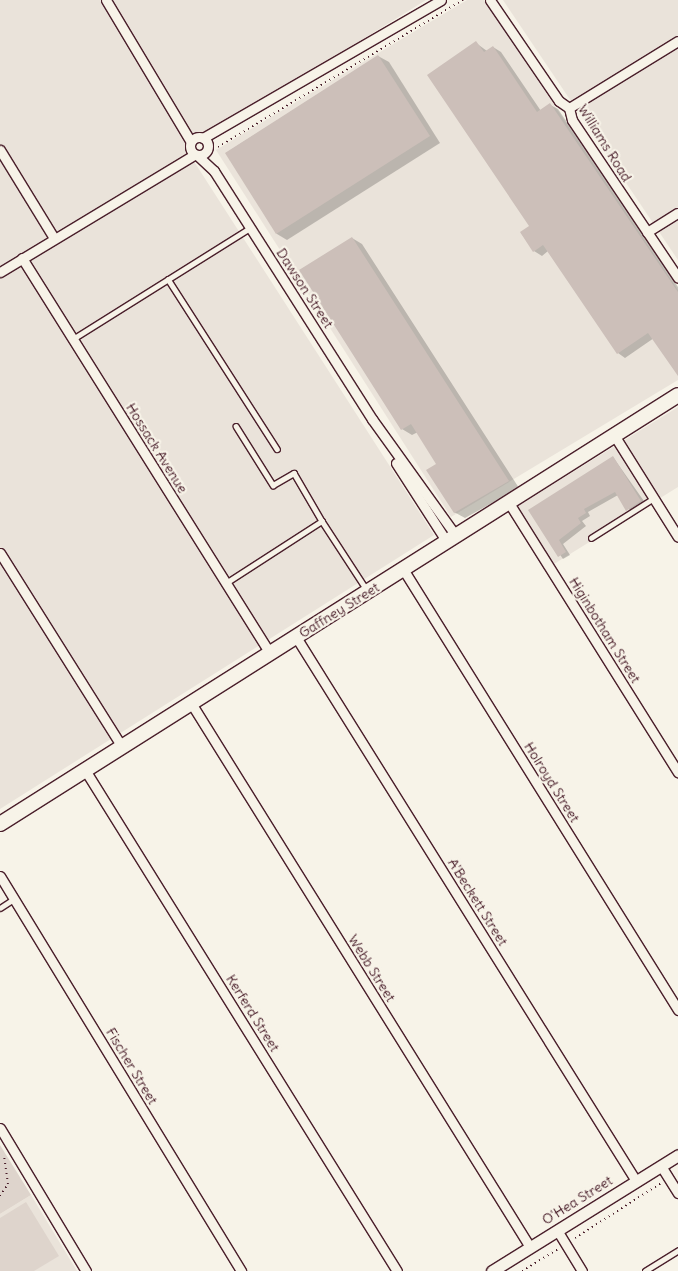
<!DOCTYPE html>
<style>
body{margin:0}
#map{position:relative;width:678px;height:1271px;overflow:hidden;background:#f7f3e8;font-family:Delius,sans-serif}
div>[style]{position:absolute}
.built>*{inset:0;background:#eae3da}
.green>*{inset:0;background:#ded4cc}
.shadow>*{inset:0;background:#0003}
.building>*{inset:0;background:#ccbfb9}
.path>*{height:2px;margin-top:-1px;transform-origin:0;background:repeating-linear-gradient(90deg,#4a1f2b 0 1px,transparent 0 5px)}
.roads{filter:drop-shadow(1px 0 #4a1f2b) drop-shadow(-1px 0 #4a1f2b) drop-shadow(0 1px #4a1f2b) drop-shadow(0 -1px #4a1f2b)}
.service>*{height:4.5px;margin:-2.25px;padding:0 2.25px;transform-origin:2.25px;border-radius:2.25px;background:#f7f3e8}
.minor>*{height:9px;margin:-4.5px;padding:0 4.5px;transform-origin:4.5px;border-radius:4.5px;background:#f7f3e8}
.minor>.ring{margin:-4.5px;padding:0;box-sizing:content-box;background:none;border:9px solid #f7f3e8;border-radius:50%}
.tertiary>*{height:11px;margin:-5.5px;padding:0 5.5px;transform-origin:5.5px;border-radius:5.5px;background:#f7f3e8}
.secondary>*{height:14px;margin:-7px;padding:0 7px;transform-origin:7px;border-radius:7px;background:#f7f3e8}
span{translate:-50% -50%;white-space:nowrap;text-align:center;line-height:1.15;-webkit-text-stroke:4.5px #f7f3e8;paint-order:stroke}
.street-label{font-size:14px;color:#4a1f2b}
</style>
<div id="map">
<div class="built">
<div style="clip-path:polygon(0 0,426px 0,186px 149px,434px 535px,0 809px)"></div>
<div style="clip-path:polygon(467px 0,484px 0,678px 290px,678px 380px,451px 517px,216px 150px)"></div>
<div style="clip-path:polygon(503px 0,678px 0,678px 260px)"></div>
<div style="clip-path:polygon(678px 407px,678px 487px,554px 564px,518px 506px)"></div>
<div style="clip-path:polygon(31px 1195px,77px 1271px,0 1271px,0 1214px)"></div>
</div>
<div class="green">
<div style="clip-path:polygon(0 1145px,31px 1195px,0 1214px)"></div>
<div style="clip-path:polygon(26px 1202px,59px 1256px,34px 1271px,0 1271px,0 1218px)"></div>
</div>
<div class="shadow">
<div style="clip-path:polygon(476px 43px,487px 51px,493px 47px,501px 52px,541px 111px,550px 105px,558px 109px,678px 287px,678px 373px,654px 338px,625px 358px,618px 353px,548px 251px,542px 256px,534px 251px,521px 233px,531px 226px)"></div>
<div style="clip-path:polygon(378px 56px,389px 62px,440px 143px,287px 240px,277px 234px,226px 153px)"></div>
<div style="clip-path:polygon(352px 238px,362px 244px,519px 488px,465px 518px,454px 512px,438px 464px,418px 432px,412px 435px,402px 429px)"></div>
<div style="clip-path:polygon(613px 457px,646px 504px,632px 513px,618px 495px,588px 512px,590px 516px,582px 521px,586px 526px,563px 544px,570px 555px,563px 559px,530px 510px)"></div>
</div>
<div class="building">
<div style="clip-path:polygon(476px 41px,484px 52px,493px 46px,537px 112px,550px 103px,678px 292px,678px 376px,648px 333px,617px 354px,543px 245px,533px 252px,520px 232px,529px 226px,427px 75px)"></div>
<div style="clip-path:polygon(378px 55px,430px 136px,276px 234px,225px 153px)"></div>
<div style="clip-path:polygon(352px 237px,509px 481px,454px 513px,426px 470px,436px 464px,411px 424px,401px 430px,299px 270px)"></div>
<div style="clip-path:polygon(613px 456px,641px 501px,626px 511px,615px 492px,584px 509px,586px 513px,578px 518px,581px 523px,559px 540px,566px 552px,558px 557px,528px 510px)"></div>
</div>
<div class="path">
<div style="left:218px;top:147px;width:286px;rotate:-31deg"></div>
<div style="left:0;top:1196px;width:14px;rotate:-56deg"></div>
<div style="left:8px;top:1184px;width:29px;rotate:-98deg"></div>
<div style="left:575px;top:1238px;width:102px;rotate:-32.6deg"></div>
<div style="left:522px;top:1271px;width:42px;rotate:-31.4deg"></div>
</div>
<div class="roads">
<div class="service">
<div style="left:168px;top:279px;width:202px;rotate:57.3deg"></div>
<div style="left:73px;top:339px;width:209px;rotate:-32.1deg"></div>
<div style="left:236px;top:426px;width:70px;rotate:57.9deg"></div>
<div style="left:273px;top:485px;width:24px;rotate:-30deg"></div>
<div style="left:294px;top:473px;width:56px;rotate:59.7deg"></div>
<div style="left:591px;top:538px;width:75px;rotate:-32.4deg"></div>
<div style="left:226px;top:583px;width:114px;rotate:-32.9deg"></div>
<div style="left:322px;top:521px;width:82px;rotate:56.9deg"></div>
<div style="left:0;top:908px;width:17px;rotate:-33deg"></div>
<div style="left:645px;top:1271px;width:39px;rotate:-32deg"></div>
</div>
<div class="minor">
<div style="left:106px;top:0;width:165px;rotate:59.1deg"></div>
<div style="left:490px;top:0;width:122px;rotate:55.7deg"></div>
<div style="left:559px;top:101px;width:12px;rotate:35deg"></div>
<div style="left:569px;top:108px;width:12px;rotate:76deg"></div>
<div style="left:572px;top:120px;width:190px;rotate:56.1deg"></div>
<div style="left:569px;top:108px;width:128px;rotate:-31.6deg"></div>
<div class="ring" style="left:190px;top:137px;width:9px;height:9px"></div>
<div style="left:203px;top:138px;width:275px;rotate:-30.1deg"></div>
<div style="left:0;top:150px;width:103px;rotate:58.5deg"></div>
<div style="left:198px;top:156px;width:22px;rotate:43deg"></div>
<div style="left:214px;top:171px;width:294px;rotate:57.5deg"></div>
<div style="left:372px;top:419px;width:144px;rotate:54.3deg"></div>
<div style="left:647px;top:232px;width:36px;rotate:-32deg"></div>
<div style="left:22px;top:258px;width:466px;rotate:57.9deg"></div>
<div style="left:0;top:272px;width:227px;rotate:-31.1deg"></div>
<div style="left:614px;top:435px;width:120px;rotate:57.9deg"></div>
<div style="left:396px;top:463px;width:94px;rotate:57.2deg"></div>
<div style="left:509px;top:503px;width:318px;rotate:57.9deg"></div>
<div style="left:0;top:553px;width:229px;rotate:57.8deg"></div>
<div style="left:403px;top:569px;width:520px;rotate:58.05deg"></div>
<div style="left:296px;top:637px;width:642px;rotate:57.99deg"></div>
<div style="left:191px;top:703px;width:641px;rotate:58.07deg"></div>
<div style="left:85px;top:770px;width:590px;rotate:58.09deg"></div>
<div style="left:0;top:876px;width:463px;rotate:58.6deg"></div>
<div style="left:0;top:1128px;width:167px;rotate:59deg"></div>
<div style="left:661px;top:1166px;width:32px;rotate:58deg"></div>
<div style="left:557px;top:1230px;width:48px;rotate:58.6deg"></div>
</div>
<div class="tertiary">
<div style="left:492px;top:1271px;width:219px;rotate:-31.9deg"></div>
</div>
<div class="secondary">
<div style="left:0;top:824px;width:802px;rotate:-32.32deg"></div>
</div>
</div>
<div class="street-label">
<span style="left:605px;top:143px;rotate:58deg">Williams Road</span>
<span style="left:305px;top:288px;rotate:57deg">Dawson Street</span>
<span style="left:157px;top:448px;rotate:58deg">Hossack Avenue</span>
<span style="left:339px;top:610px;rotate:-32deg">Gaffney Street</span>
<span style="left:605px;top:630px;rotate:58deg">Higinbotham Street</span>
<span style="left:552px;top:782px;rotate:58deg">Holroyd Street</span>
<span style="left:478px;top:902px;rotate:58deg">A'Beckett Street</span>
<span style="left:372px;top:968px;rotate:58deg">Webb Street</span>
<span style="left:253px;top:1013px;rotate:58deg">Kerferd Street</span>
<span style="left:132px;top:1066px;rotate:59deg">Fischer Street</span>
<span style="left:577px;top:1200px;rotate:-32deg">O'Hea Street</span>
</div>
</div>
